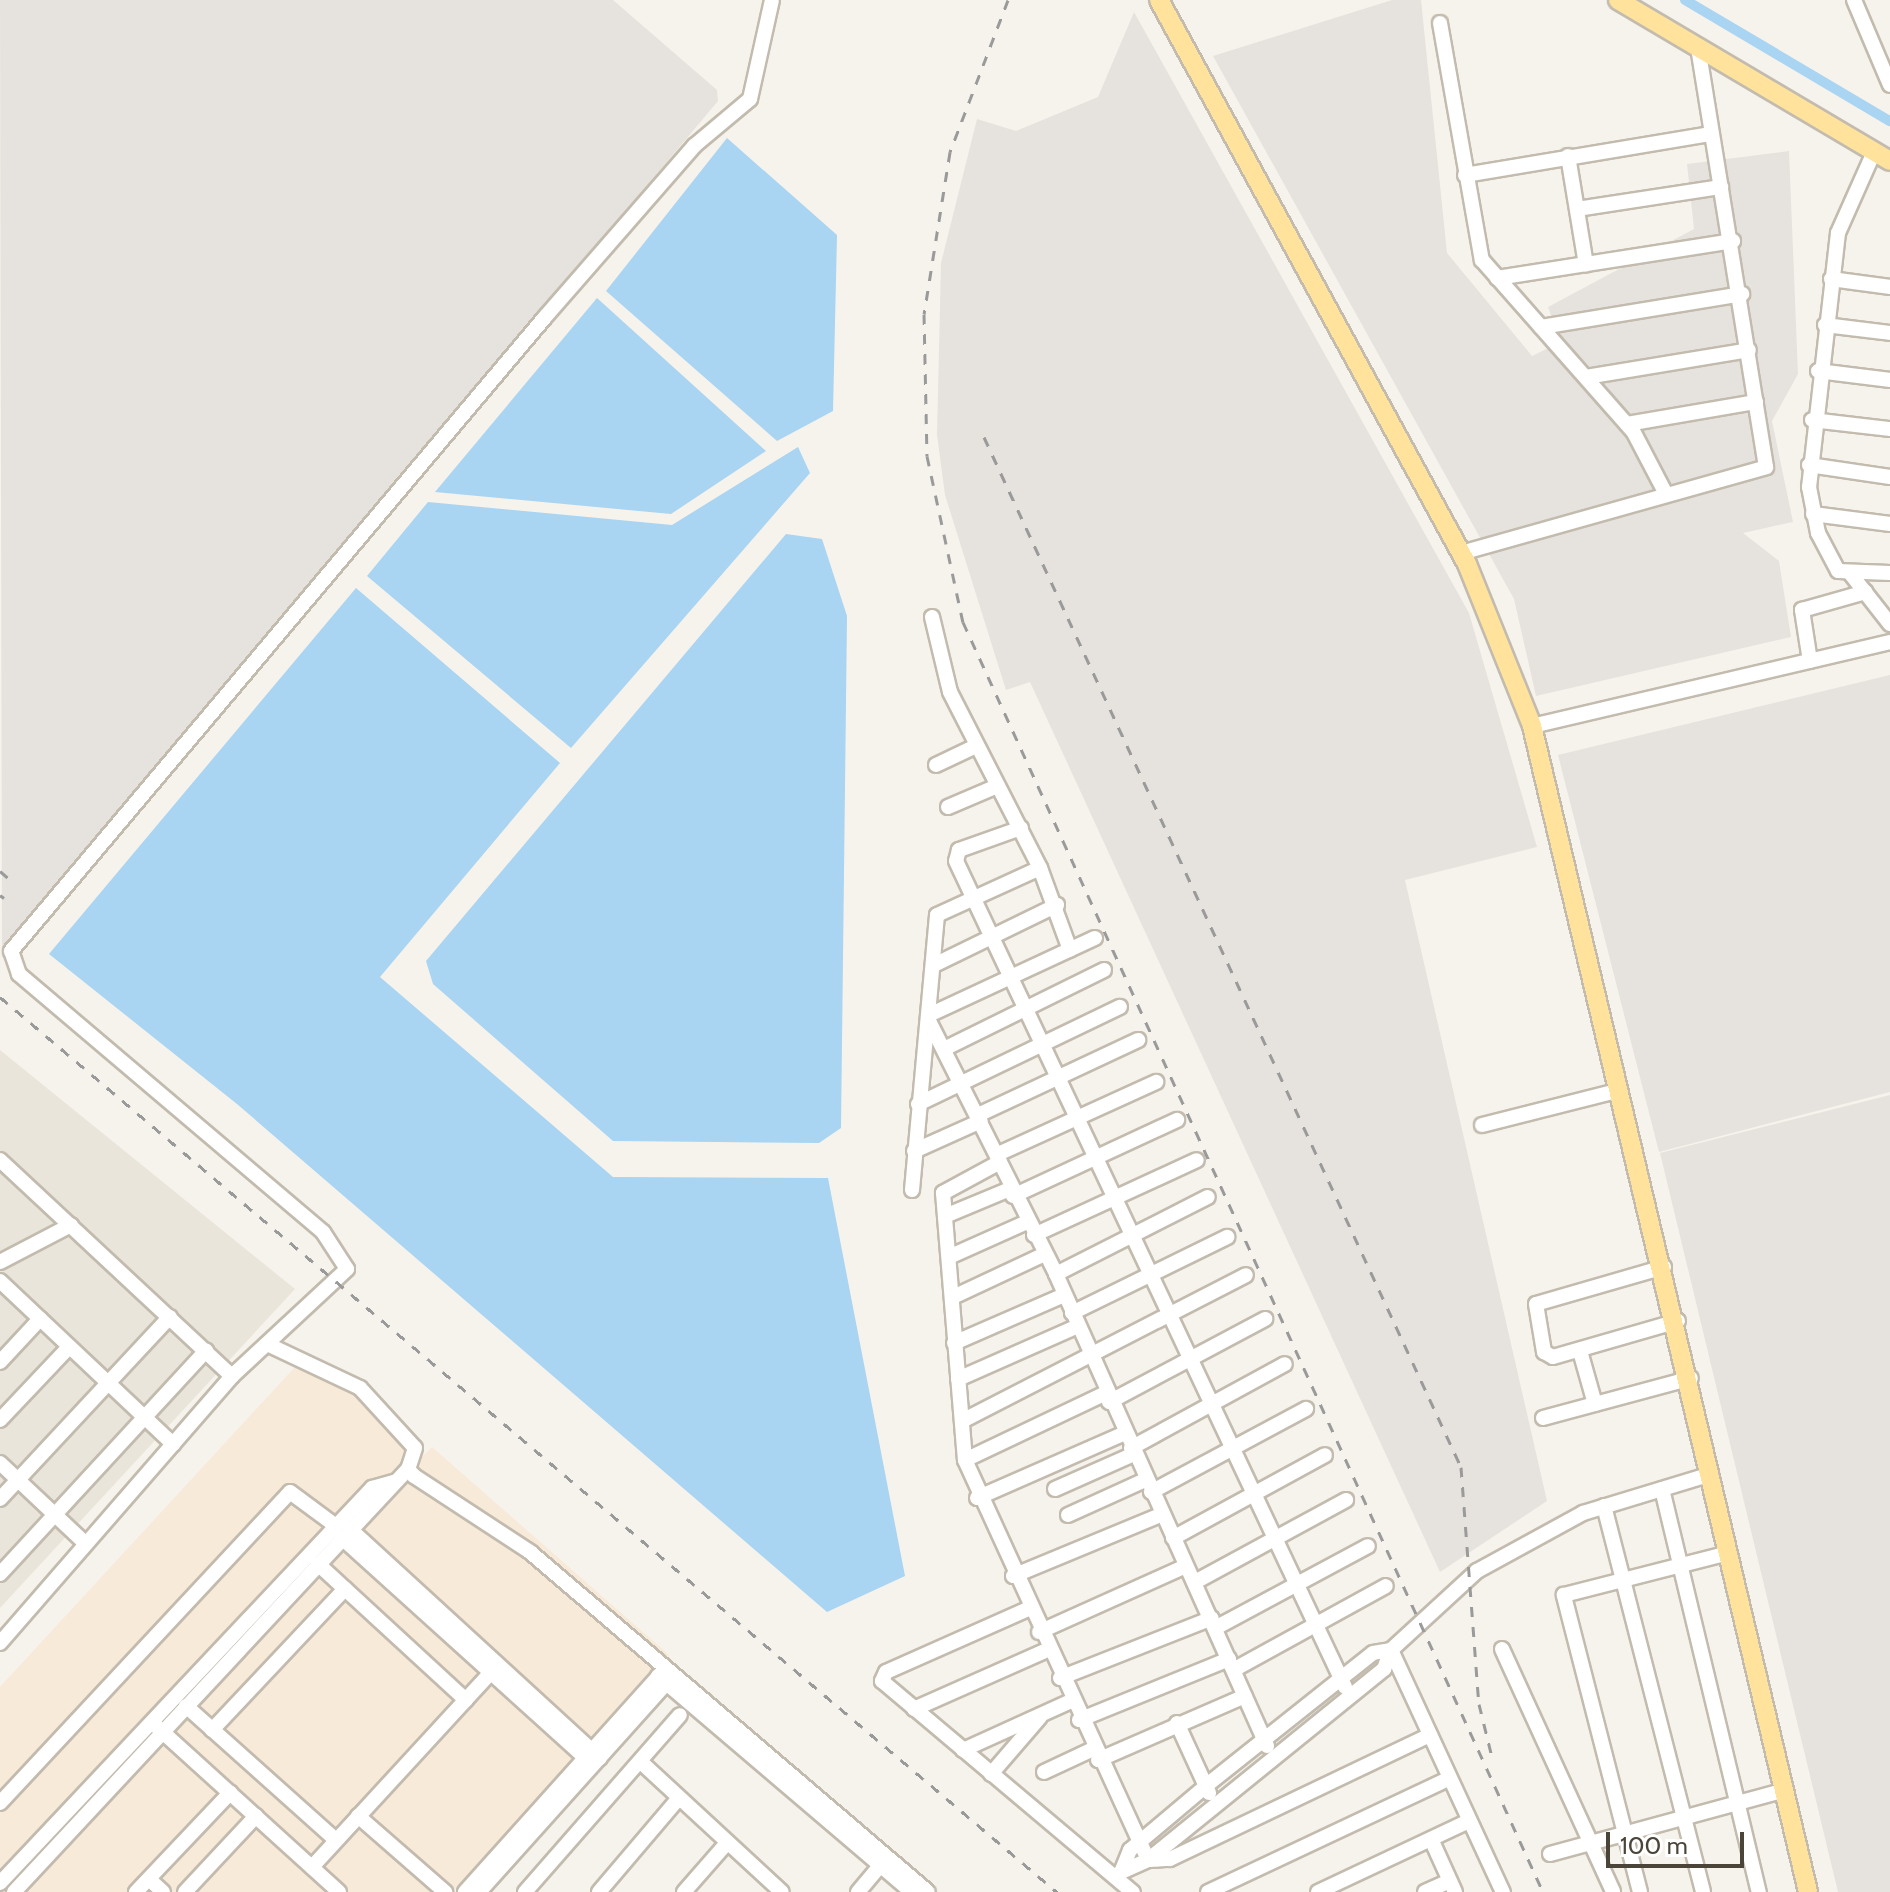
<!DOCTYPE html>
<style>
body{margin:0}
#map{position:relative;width:1890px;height:1892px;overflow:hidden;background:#f6f3ec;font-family:Cabin,sans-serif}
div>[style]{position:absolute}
.residential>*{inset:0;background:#eae5da}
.commercial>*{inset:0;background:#f7ead8}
.industrial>*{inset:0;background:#e6e2dd}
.water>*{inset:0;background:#a9d4f2}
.canal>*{height:10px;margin:-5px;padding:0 5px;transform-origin:5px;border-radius:5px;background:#a9d4f2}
.roads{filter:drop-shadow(2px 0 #c2bbae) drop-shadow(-2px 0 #c2bbae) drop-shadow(0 2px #c2bbae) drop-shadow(0 -2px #c2bbae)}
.minor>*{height:14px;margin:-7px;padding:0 7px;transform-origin:7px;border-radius:7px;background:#fff}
.major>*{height:18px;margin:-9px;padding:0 9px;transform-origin:9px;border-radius:9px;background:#ffe39c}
.rail>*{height:3px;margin-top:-1.5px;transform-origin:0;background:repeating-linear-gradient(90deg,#9a9a9a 0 10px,transparent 0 20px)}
span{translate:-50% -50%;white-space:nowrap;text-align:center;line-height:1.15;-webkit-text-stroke:7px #fff;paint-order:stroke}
.scale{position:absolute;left:1606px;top:1832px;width:138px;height:36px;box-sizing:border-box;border:4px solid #4b4439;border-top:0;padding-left:10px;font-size:24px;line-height:28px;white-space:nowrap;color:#4b4439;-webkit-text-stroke:6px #fff;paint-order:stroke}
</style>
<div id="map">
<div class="residential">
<div style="clip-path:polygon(0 1050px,295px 1289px,0 1608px)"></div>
</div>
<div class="commercial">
<div style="clip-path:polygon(295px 1367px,360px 1394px,418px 1461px,432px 1447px,669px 1655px,452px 1892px,0 1892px,0 1687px)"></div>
</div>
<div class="industrial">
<div style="clip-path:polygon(0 0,613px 0,717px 90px,718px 101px,2px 953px)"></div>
<div style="clip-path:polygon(1392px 0,1421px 0,1447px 253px,1532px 356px,1561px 342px,1548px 307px,1694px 229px,1687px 164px,1789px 151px,1798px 374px,1772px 421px,1793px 522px,1743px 533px,1779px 561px,1791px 637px,1536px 696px,1514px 599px,1213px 56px)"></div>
<div style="clip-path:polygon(1134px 12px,1469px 613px,1537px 847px,1405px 880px,1547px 1501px,1440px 1572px,1030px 682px,1006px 690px,945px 495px,937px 435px,941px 263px,977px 119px,1016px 131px,1098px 97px)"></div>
<div style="clip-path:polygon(1890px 675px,1890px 1092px,1659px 1152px,1558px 755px)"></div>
<div style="clip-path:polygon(1890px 1095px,1890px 1892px,1838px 1892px,1660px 1153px)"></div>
</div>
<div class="water">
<div style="clip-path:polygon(727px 138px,837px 235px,833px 411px,777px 441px,606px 291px)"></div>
<div style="clip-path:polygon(597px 298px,766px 451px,671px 514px,435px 492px)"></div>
<div style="clip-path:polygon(798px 447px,810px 473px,571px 748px,367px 576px,428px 502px,672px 525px)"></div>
<div style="clip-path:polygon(786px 534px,822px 539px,847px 616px,841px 1128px,819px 1143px,613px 1141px,433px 984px,426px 961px)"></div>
<div style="clip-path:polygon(356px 588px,560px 763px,380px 977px,613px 1177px,828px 1178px,905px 1576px,827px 1612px,237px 1104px,49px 954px)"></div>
</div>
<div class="canal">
<div style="left:1685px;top:0;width:238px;rotate:30.6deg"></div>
</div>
<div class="roads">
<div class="minor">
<div style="left:1854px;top:0;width:92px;rotate:67deg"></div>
<div style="left:1440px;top:23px;width:241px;rotate:80deg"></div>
<div style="left:1482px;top:260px;width:228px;rotate:48.6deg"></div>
<div style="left:1633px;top:431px;width:71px;rotate:62.4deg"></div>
<div style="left:1874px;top:152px;width:89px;rotate:114deg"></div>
<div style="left:1838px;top:233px;width:256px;rotate:96.5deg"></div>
<div style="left:1809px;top:487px;width:47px;rotate:78.9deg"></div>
<div style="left:1818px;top:533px;width:43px;rotate:62.2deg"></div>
<div style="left:1838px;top:571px;width:52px;rotate:2.2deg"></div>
<div style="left:1568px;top:156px;width:110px;rotate:80.6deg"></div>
<div style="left:1465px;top:175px;width:248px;rotate:-9.5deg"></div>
<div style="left:1577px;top:209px;width:146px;rotate:-8.7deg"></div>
<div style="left:1497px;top:278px;width:239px;rotate:-8.9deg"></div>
<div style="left:1831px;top:279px;width:60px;rotate:7.7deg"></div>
<div style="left:1825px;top:325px;width:65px;rotate:7deg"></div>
<div style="left:1541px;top:327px;width:204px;rotate:-9.3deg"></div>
<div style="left:1818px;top:371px;width:73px;rotate:7.1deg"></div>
<div style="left:1586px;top:377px;width:165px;rotate:-9.4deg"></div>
<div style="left:1812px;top:420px;width:79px;rotate:6.6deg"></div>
<div style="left:1627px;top:424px;width:131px;rotate:-9.7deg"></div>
<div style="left:1809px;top:465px;width:82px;rotate:8.4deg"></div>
<div style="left:1813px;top:514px;width:78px;rotate:7.4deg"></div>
<div style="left:1461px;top:553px;width:317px;rotate:-15.7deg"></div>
<div style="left:1766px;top:467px;width:425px;rotate:-99.2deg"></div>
<div style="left:1850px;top:573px;width:65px;rotate:51.9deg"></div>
<div style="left:932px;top:617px;width:77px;rotate:76.5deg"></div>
<div style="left:950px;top:692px;width:198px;rotate:62.9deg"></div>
<div style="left:1040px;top:868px;width:87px;rotate:69.9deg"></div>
<div style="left:1810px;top:661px;width:52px;rotate:-98.9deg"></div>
<div style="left:1802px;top:610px;width:66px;rotate:-15.9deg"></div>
<div style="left:1532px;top:726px;width:368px;rotate:-13.2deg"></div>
<div style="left:936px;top:765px;width:44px;rotate:-25.4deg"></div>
<div style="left:948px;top:807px;width:51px;rotate:-23.1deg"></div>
<div style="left:1021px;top:828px;width:66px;rotate:160.5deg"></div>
<div style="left:959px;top:850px;width:11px;rotate:105deg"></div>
<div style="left:956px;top:861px;width:913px;rotate:64.78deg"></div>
<div style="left:934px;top:965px;width:137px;rotate:-26deg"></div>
<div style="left:929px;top:1015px;width:183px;rotate:-24.9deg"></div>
<div style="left:928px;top:1019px;width:285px;rotate:63.3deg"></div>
<div style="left:1056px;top:1274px;width:517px;rotate:65.91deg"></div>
<div style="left:948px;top:1047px;width:174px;rotate:-26.3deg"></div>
<div style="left:918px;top:1104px;width:224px;rotate:-25.7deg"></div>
<div style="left:978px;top:1115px;width:177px;rotate:-25.1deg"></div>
<div style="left:1482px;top:1125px;width:142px;rotate:-14.2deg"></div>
<div style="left:914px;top:1151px;width:73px;rotate:-24.1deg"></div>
<div style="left:998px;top:1154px;width:174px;rotate:-24.5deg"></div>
<div style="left:0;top:1160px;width:317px;rotate:43deg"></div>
<div style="left:1000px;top:1162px;width:65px;rotate:151.5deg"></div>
<div style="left:943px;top:1193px;width:268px;rotate:85.3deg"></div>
<div style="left:965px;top:1460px;width:440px;rotate:65.4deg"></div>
<div style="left:1148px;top:1860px;width:22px;rotate:-3deg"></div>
<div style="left:1170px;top:1859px;width:288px;rotate:-25.5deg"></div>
<div style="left:912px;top:1190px;width:276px;rotate:-84.8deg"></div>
<div style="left:937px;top:915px;width:113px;rotate:-24.5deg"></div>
<div style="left:1013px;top:1196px;width:181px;rotate:-24.9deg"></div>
<div style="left:945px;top:1216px;width:70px;rotate:-22.6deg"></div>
<div style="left:1034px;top:1235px;width:179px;rotate:-24.7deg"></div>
<div style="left:951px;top:1256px;width:83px;rotate:-24.1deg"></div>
<div style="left:0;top:1262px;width:80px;rotate:-27.5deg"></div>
<div style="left:1664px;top:1267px;width:133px;rotate:163.9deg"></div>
<div style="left:1536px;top:1304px;width:49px;rotate:80.5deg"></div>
<div style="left:1544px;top:1352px;width:10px;rotate:29deg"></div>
<div style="left:1553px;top:1357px;width:130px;rotate:-16.1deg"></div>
<div style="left:1056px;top:1274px;width:170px;rotate:-26.9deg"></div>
<div style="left:0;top:1281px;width:238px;rotate:43.3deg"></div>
<div style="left:953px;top:1297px;width:102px;rotate:-25.1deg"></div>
<div style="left:1072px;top:1313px;width:173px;rotate:-26.1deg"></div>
<div style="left:954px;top:1343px;width:118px;rotate:-23.5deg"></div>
<div style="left:267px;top:1344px;width:103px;rotate:25.3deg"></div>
<div style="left:360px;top:1388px;width:81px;rotate:47.5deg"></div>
<div style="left:415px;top:1448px;width:22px;rotate:108deg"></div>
<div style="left:408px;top:1469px;width:9px;rotate:49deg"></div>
<div style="left:414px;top:1476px;width:139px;rotate:33.2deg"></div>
<div style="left:530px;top:1552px;width:523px;rotate:40.51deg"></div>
<div style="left:1580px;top:1351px;width:55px;rotate:74.2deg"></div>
<div style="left:0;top:1362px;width:59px;rotate:-47.1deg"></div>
<div style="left:958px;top:1379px;width:129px;rotate:-23.8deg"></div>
<div style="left:1109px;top:1402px;width:177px;rotate:-28deg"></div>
<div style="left:1543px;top:1418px;width:153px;rotate:-15.1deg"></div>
<div style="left:0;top:1420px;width:100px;rotate:-46.6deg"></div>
<div style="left:962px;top:1421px;width:319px;rotate:-27.2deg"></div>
<div style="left:1131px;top:1448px;width:175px;rotate:-28.6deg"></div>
<div style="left:965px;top:1460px;width:154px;rotate:-25.4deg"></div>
<div style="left:0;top:1463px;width:118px;rotate:43.3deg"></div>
<div style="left:1055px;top:1489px;width:86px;rotate:-23.9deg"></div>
<div style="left:1662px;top:1489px;width:415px;rotate:76.5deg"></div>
<div style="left:1151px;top:1492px;width:176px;rotate:-28.2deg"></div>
<div style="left:977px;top:1498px;width:159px;rotate:-23.7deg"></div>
<div style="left:0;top:1499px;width:249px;rotate:-47deg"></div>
<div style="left:1604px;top:1506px;width:398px;rotate:75.6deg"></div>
<div style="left:1068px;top:1515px;width:85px;rotate:-24.4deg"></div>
<div style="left:350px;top:1529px;width:339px;rotate:42.5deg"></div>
<div style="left:342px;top:1538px;width:338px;rotate:42.1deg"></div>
<div style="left:1173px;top:1538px;width:173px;rotate:-28.6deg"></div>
<div style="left:318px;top:1564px;width:201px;rotate:42.6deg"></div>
<div style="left:0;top:1574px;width:304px;rotate:-47.3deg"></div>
<div style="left:1013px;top:1576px;width:159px;rotate:-22.5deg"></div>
<div style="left:1195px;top:1582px;width:172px;rotate:-28.5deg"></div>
<div style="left:1028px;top:1609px;width:155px;rotate:156.1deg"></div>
<div style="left:886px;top:1672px;width:10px;rotate:114deg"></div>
<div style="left:882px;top:1681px;width:328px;rotate:40.1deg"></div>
<div style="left:1217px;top:1627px;width:171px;rotate:-28.2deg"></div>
<div style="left:1039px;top:1632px;width:161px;rotate:-24.2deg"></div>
<div style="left:0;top:1643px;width:354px;rotate:-49deg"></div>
<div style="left:232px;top:1376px;width:157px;rotate:-42.9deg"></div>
<div style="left:347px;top:1269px;width:44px;rotate:-123deg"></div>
<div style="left:323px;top:1232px;width:399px;rotate:-139.7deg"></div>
<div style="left:19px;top:974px;width:24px;rotate:-109deg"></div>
<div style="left:11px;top:951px;width:829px;rotate:-49.89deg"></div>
<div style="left:545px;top:317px;width:227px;rotate:-48.9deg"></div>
<div style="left:694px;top:146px;width:73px;rotate:-40deg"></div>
<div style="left:750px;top:99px;width:101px;rotate:-77.5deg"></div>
<div style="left:1502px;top:1649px;width:267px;rotate:65.4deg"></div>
<div style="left:1391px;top:1650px;width:18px;rotate:171deg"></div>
<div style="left:1373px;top:1653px;width:213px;rotate:141.5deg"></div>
<div style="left:1206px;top:1786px;width:99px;rotate:139.9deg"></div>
<div style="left:1130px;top:1850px;width:24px;rotate:112deg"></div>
<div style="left:1121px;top:1872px;width:30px;rotate:-24deg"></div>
<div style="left:1148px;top:1860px;width:304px;rotate:-39deg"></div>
<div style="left:1384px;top:1669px;width:20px;rotate:-70deg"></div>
<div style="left:1391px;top:1650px;width:117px;rotate:-42.6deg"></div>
<div style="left:1477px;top:1571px;width:121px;rotate:-28.7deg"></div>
<div style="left:1583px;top:1513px;width:134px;rotate:-16.9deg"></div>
<div style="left:1391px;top:1650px;width:267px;rotate:65.2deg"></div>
<div style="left:1235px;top:1669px;width:172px;rotate:-28.8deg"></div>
<div style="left:658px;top:1676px;width:333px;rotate:40.4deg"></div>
<div style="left:1060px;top:1678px;width:163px;rotate:-21.5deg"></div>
<div style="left:186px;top:1706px;width:201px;rotate:41.8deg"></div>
<div style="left:914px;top:1709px;width:145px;rotate:-23.9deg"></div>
<div style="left:1079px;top:1720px;width:162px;rotate:-22.1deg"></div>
<div style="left:1177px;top:1723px;width:77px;rotate:65.4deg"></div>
<div style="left:156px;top:1726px;width:247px;rotate:42.2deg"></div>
<div style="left:212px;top:1730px;width:194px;rotate:-46.7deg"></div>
<div style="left:963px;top:1750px;width:119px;rotate:-24.4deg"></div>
<div style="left:1098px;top:1760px;width:160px;rotate:-23.5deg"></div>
<div style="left:642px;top:1763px;width:190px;rotate:42.7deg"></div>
<div style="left:1044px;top:1772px;width:54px;rotate:-25.1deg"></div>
<div style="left:991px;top:1774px;width:75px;rotate:-49.3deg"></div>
<div style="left:0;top:1803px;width:425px;rotate:-47deg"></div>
<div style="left:290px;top:1492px;width:57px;rotate:36.5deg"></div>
<div style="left:358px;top:1816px;width:116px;rotate:41.1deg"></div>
<div style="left:1431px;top:1839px;width:58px;rotate:65.6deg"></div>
<div style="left:1550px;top:1854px;width:244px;rotate:-15.2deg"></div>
<div style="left:312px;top:1867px;width:270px;rotate:-47.4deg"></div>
<div style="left:149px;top:1879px;width:19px;rotate:43deg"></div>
<div style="left:0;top:1883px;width:543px;rotate:-46.72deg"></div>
<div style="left:372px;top:1488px;width:25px;rotate:-16deg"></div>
<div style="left:14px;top:1892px;width:578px;rotate:-47.03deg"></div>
<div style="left:136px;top:1892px;width:137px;rotate:-46.5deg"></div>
<div style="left:185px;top:1892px;width:104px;rotate:-46.9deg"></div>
<div style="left:465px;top:1892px;width:300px;rotate:-48.1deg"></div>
<div style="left:479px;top:1892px;width:288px;rotate:-48.1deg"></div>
<div style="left:525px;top:1892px;width:235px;rotate:-48.8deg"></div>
<div style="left:599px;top:1892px;width:123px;rotate:-49.6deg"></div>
<div style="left:684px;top:1892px;width:64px;rotate:-48.8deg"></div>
<div style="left:858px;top:1892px;width:34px;rotate:-50deg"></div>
<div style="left:1208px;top:1892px;width:265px;rotate:-25.2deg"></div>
<div style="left:1318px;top:1892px;width:167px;rotate:-25.2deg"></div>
<div style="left:1425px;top:1892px;width:27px;rotate:-24deg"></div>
<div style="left:1640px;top:1892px;width:307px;rotate:-104.4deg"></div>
<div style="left:1564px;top:1595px;width:170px;rotate:-14.3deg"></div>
</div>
<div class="major">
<div style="left:1159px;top:0;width:643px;rotate:61.36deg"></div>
<div style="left:1467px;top:564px;width:175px;rotate:68.1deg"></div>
<div style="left:1532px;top:726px;width:1198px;rotate:76.68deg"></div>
<div style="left:1618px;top:0;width:316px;rotate:30.6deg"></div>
</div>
</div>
<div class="rail">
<div style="left:1008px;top:0;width:163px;rotate:110.9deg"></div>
<div style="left:950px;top:152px;width:164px;rotate:99.1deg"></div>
<div style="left:924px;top:314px;width:142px;rotate:88.8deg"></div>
<div style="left:927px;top:456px;width:170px;rotate:77.8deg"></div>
<div style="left:963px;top:622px;width:1396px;rotate:65.45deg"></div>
<div style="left:984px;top:437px;width:1135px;rotate:65.15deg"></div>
<div style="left:1461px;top:1467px;width:238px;rotate:85.7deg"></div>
<div style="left:1479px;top:1704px;width:59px;rotate:76.2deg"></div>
<div style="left:0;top:871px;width:18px;rotate:41deg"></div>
<div style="left:0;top:895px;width:5px;rotate:37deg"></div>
<div style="left:0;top:997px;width:1385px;rotate:40.26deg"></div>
</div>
<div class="scale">100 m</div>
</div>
